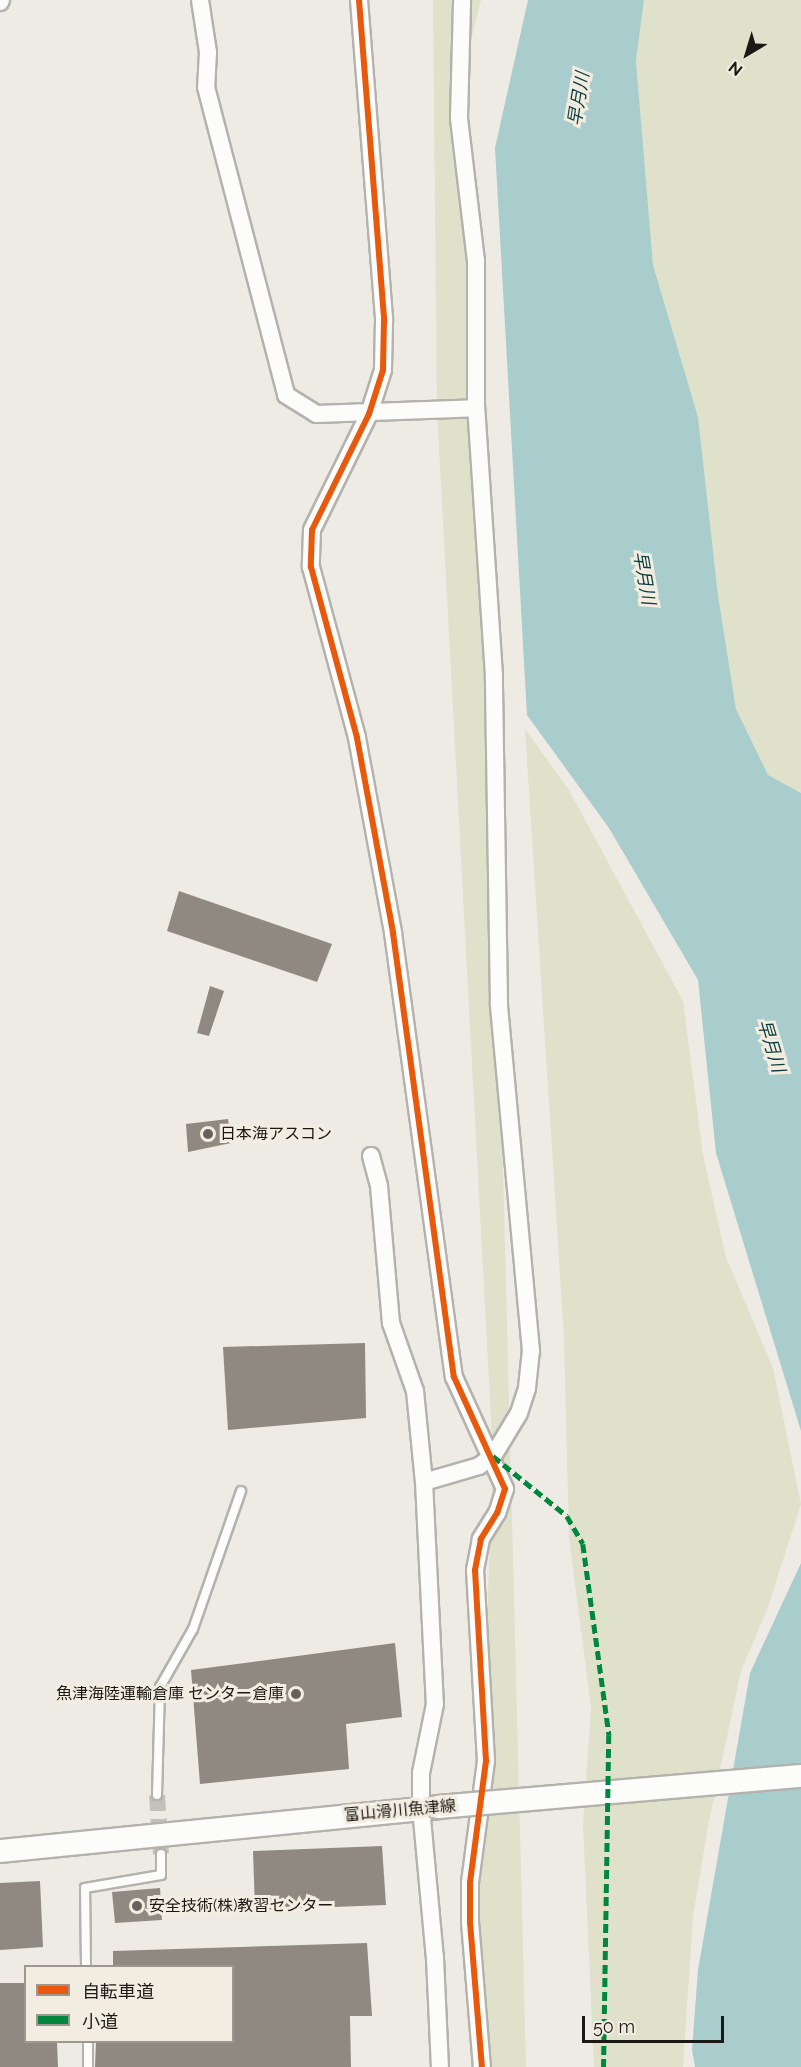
<!DOCTYPE html>
<meta charset="utf-8">
<style>
body{margin:0}
#map{position:relative;width:801px;height:2067px;overflow:hidden;background:#eeebe4;font-family:Raleway,"Noto Sans JP",sans-serif}
div>[style]{position:absolute}
.green>*{inset:0;background:#dfe1cb}
.water>*{inset:0;background:#a9cccd}
.building>*{inset:0;background:#8f8981}
.street-tunnel>*{height:16px;margin-top:-8px;transform-origin:0;background:repeating-linear-gradient(90deg,#c4c1bb 0 16px,transparent 0 24px)}
.roads{filter:drop-shadow(2px 0 #b4b2ad) drop-shadow(-2px 0 #b4b2ad) drop-shadow(0 2px #b4b2ad) drop-shadow(0 -2px #b4b2ad)}
.lane>*{height:8px;margin:-4px;padding:0 4px;transform-origin:4px;border-radius:4px;background:#fcfcfb}
.street>*{height:16px;margin:-8px;padding:0 8px;transform-origin:8px;border-radius:8px;background:#fcfcfb}
.secondary>*{height:22px;margin:-11px;padding:0 11px;transform-origin:11px;border-radius:11px;background:#fcfcfb}
.bridges{filter:drop-shadow(2px 0 #b4b2ad) drop-shadow(-2px 0 #b4b2ad) drop-shadow(0 2px #b4b2ad) drop-shadow(0 -2px #b4b2ad)}
.secondary-bridge>*{height:22px;margin:-11px;padding:0 11px;transform-origin:11px;border-radius:11px;background:#fcfcfb}
.quiet>*{height:4.5px;margin-top:-2.25px;transform-origin:0;background:repeating-linear-gradient(90deg,#00873e 0 9px,transparent 0 13.5px)}
.cycleway>*{height:6px;margin:-3px;padding:0 3px;transform-origin:3px;border-radius:3px;background:#e8590c}
.dots>*{width:16px;height:16px;translate:-50% -50%;box-sizing:border-box;border:3px solid #f2ede0;border-radius:50%}
span{translate:-50% -50%;white-space:nowrap;text-align:center;line-height:1.15;-webkit-text-stroke:6px #f2ede0;paint-order:stroke}
.poi-label{font-size:16px;color:#1b1915}
.left{translate:0 -50%;text-align:left}
.right{translate:-100% -50%;text-align:right}
.street-label{font-size:16px;color:#1b1915}
.water-label{font-size:18px;color:#0c3e41;font-style:italic}
.legend{position:absolute;left:24px;top:1965px;width:210px;height:78px;box-sizing:border-box;background:#f2ede0;border:2px solid #9c988f;margin:0;padding:8px 10px;list-style:none;font-size:18px;color:#1b1915}
.legend li{display:flex;align-items:center;gap:12px;height:30px}
.legend b{width:30px;border:2px solid #9c988f}
.north{position:absolute;left:717px;top:24px;width:60px;height:60px;-webkit-text-stroke:4px #f2ede0;paint-order:stroke;rotate:218deg;font-size:16px;font-weight:700;line-height:24px;text-align:center;color:#1b1915}
.north::after{content:'';display:block;margin:auto;width:21px;height:27px;background:#1b1915;clip-path:polygon(50% 0,100% 100%,50% 72%,0 100%)}
.scale{position:absolute;left:582px;top:2016px;width:142px;height:27px;box-sizing:border-box;border:3px solid #1b1915;border-top:0;padding-left:8px;font-size:18px;line-height:21px;white-space:nowrap;color:#1b1915;-webkit-text-stroke:4px #f2ede0;paint-order:stroke}
</style>
<div id="map">
<div class="green">
<div style="clip-path:polygon(433px 0,481px 0,460px 84px,498px 973px,526px 2067px,471px 2067px,493px 1456px,437px 410px)"></div>
<div style="clip-path:polygon(644px 0,801px 0,801px 793px,768px 776px,736px 709px,718px 595px,698px 417px,653px 265px,636px 61px)"></div>
<div style="clip-path:polygon(525px 729px,569px 790px,683px 1001px,703px 1155px,726px 1257px,773px 1368px,801px 1504px,767px 1610px,741px 1671px,708px 1826px,693px 1917px,683px 2067px,594px 2067px,583px 1824px,591px 1708px,569px 1538px,564px 1337px)"></div>
</div>
<div class="water">
<div style="clip-path:polygon(528px 0,644px 0,636px 61px,653px 265px,698px 417px,718px 595px,736px 709px,768px 775px,801px 793px,801px 1431px,716px 1153px,698px 980px,609px 828px,527px 715px,495px 148px)"></div>
<div style="clip-path:polygon(801px 1563px,801px 2067px,695px 2067px,692px 2050px,698px 1970px,750px 1673px)"></div>
</div>
<div class="building">
<div style="clip-path:polygon(179px 891px,332px 944px,317px 982px,167px 931px)"></div>
<div style="clip-path:polygon(210px 986px,224px 991px,209px 1036px,197px 1033px)"></div>
<div style="clip-path:polygon(228px 1119px,231px 1143px,188px 1152px,186px 1124px)"></div>
<div style="clip-path:polygon(365px 1343px,366px 1418px,228px 1430px,223px 1347px)"></div>
<div style="clip-path:polygon(395px 1643px,402px 1717px,346px 1724px,349px 1769px,200px 1784px,191px 1670px)"></div>
<div style="clip-path:polygon(382px 1846px,386px 1905px,255px 1910px,253px 1851px)"></div>
<div style="clip-path:polygon(40px 1881px,43px 1947px,0 1950px,0 1883px)"></div>
<div style="clip-path:polygon(160px 1888px,162px 1920px,115px 1923px,112px 1892px)"></div>
<div style="clip-path:polygon(367px 1943px,372px 2016px,350px 2016px,351px 2067px,95px 2067px,96px 2042px,232px 2042px,232px 1966px,113px 1966px,113px 1951px)"></div>
<div style="clip-path:polygon(0 1983px,26px 1983px,26px 2042px,57px 2042px,58px 2067px,0 2067px)"></div>
</div>
<div class="street-tunnel">
<div style="left:157px;top:1795px;width:59px;rotate:86.1deg"></div>
</div>
<div class="roads">
<div class="lane">
<div style="left:157px;top:1795px;width:108px;rotate:-88.4deg"></div>
<div style="left:160px;top:1687px;width:67px;rotate:-60.4deg"></div>
<div style="left:193px;top:1629px;width:146px;rotate:-70.8deg"></div>
<div style="left:86px;top:1966px;width:78px;rotate:-90.7deg"></div>
<div style="left:85px;top:1888px;width:77px;rotate:-9.7deg"></div>
<div style="left:161px;top:1875px;width:21px;rotate:-90deg"></div>
<div style="left:88px;top:2042px;width:25px;rotate:90deg"></div>
</div>
<div class="street">
<div style="left:200px;top:0;width:53px;rotate:81.3deg"></div>
<div style="left:208px;top:52px;width:35px;rotate:93deg"></div>
<div style="left:206px;top:87px;width:318px;rotate:75.4deg"></div>
<div style="left:286px;top:395px;width:36px;rotate:32deg"></div>
<div style="left:316px;top:414px;width:160px;rotate:-2.1deg"></div>
<div style="left:359px;top:0;width:322px;rotate:85.5deg"></div>
<div style="left:384px;top:321px;width:49px;rotate:91.2deg"></div>
<div style="left:383px;top:370px;width:46px;rotate:107.7deg"></div>
<div style="left:369px;top:414px;width:129px;rotate:116.2deg"></div>
<div style="left:312px;top:530px;width:37px;rotate:92deg"></div>
<div style="left:311px;top:567px;width:177px;rotate:74.9deg"></div>
<div style="left:357px;top:738px;width:198px;rotate:79.5deg"></div>
<div style="left:393px;top:933px;width:448px;rotate:82.2deg"></div>
<div style="left:454px;top:1377px;width:123px;rotate:65.5deg"></div>
<div style="left:505px;top:1489px;width:25px;rotate:108deg"></div>
<div style="left:497px;top:1513px;width:31px;rotate:122deg"></div>
<div style="left:481px;top:1539px;width:32px;rotate:101deg"></div>
<div style="left:475px;top:1570px;width:191px;rotate:86.7deg"></div>
<div style="left:486px;top:1761px;width:123px;rotate:97.5deg"></div>
<div style="left:470px;top:1883px;width:39px;rotate:90deg"></div>
<div style="left:470px;top:1922px;width:145px;rotate:85.3deg"></div>
<div style="left:0;top:2px;width:2px;rotate:-63deg"></div>
<div style="left:371px;top:1156px;width:31px;rotate:75deg"></div>
<div style="left:379px;top:1186px;width:138px;rotate:85deg"></div>
<div style="left:391px;top:1323px;width:72px;rotate:70.6deg"></div>
<div style="left:415px;top:1391px;width:91px;rotate:84.4deg"></div>
<div style="left:424px;top:1482px;width:222px;rotate:87.2deg"></div>
<div style="left:435px;top:1704px;width:70px;rotate:101.5deg"></div>
<div style="left:421px;top:1773px;width:35px;rotate:90deg"></div>
<div style="left:421px;top:1808px;width:151px;rotate:84.7deg"></div>
<div style="left:435px;top:1958px;width:109px;rotate:87.4deg"></div>
<div style="left:424px;top:1482px;width:57px;rotate:-16.2deg"></div>
<div style="left:479px;top:1466px;width:17px;rotate:-36deg"></div>
<div style="left:493px;top:1456px;width:50px;rotate:-58.8deg"></div>
<div style="left:519px;top:1413px;width:26px;rotate:-72deg"></div>
<div style="left:527px;top:1388px;width:37px;rotate:-84deg"></div>
<div style="left:531px;top:1351px;width:348px;rotate:-95.3deg"></div>
<div style="left:499px;top:1004px;width:328px;rotate:-90.9deg"></div>
<div style="left:494px;top:676px;width:269px;rotate:-93.8deg"></div>
<div style="left:476px;top:408px;width:147px;rotate:-90deg"></div>
<div style="left:476px;top:261px;width:144px;rotate:-96.8deg"></div>
<div style="left:459px;top:118px;width:118px;rotate:-88.5deg"></div>
</div>
<div class="secondary">
<div style="left:0;top:1851px;width:440px;rotate:-5.7deg"></div>
</div>
</div>
<div class="bridges">
<div class="secondary-bridge">
<div style="left:438px;top:1807px;width:364px;rotate:-4.9deg"></div>
</div>
</div>
<div class="quiet">
<div style="left:493px;top:1456px;width:95px;rotate:39deg"></div>
<div style="left:567px;top:1516px;width:32px;rotate:60deg"></div>
<div style="left:583px;top:1544px;width:193px;rotate:82.2deg"></div>
<div style="left:609px;top:1735px;width:332px;rotate:90.9deg"></div>
</div>
<div class="cycleway">
<div style="left:359px;top:0;width:322px;rotate:85.5deg"></div>
<div style="left:384px;top:321px;width:49px;rotate:91.2deg"></div>
<div style="left:383px;top:370px;width:46px;rotate:107.7deg"></div>
<div style="left:369px;top:414px;width:129px;rotate:116.2deg"></div>
<div style="left:312px;top:530px;width:37px;rotate:92deg"></div>
<div style="left:311px;top:567px;width:177px;rotate:74.9deg"></div>
<div style="left:357px;top:738px;width:198px;rotate:79.5deg"></div>
<div style="left:393px;top:933px;width:448px;rotate:82.2deg"></div>
<div style="left:454px;top:1377px;width:123px;rotate:65.5deg"></div>
<div style="left:505px;top:1489px;width:25px;rotate:108deg"></div>
<div style="left:497px;top:1513px;width:31px;rotate:122deg"></div>
<div style="left:481px;top:1539px;width:32px;rotate:101deg"></div>
<div style="left:475px;top:1570px;width:191px;rotate:86.7deg"></div>
<div style="left:486px;top:1761px;width:123px;rotate:97.5deg"></div>
<div style="left:470px;top:1883px;width:39px;rotate:90deg"></div>
<div style="left:470px;top:1922px;width:145px;rotate:85.3deg"></div>
</div>
<div class="dots">
<div style="left:208px;top:1134px;background:#65625d"></div>
<div style="left:296px;top:1694px;background:#65625d"></div>
<div style="left:137px;top:1906px;background:#65625d"></div>
</div>
<div class="poi-label">
<span class="left" style="left:220px;top:1134px">日本海アスコン</span>
<span class="right" style="left:284px;top:1694px">魚津海陸運輸倉庫 センター倉庫</span>
<span class="left" style="left:149px;top:1906px">安全技術(株)教習センター</span>
</div>
<div class="street-label">
<span style="left:400px;top:1811px;rotate:-5deg">富山滑川魚津線</span>
</div>
<div class="water-label">
<span style="left:579px;top:99px;rotate:-81deg">早月川</span>
<span style="left:644px;top:578px;rotate:80deg">早月川</span>
<span style="left:771px;top:1046px;rotate:73deg">早月川</span>
</div>
<ul class="legend">
<li><b style="height:8px;background:#e8590c"></b>自転車道</li>
<li><b style="height:8px;background:#00873e"></b>小道</li>
</ul>
<div class="north">N</div>
<div class="scale">50 m</div>
</div>
